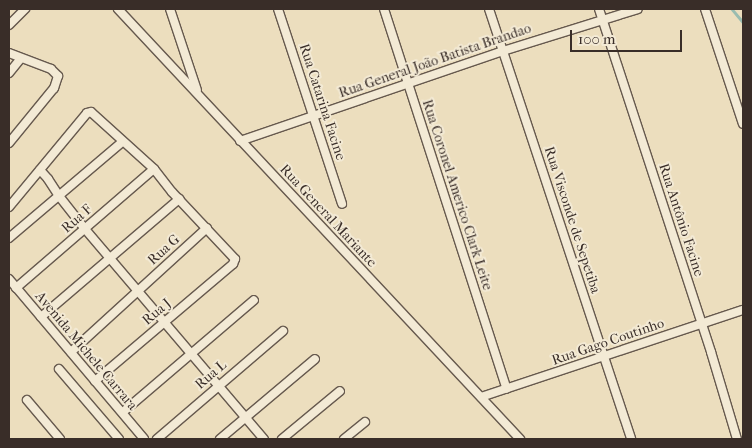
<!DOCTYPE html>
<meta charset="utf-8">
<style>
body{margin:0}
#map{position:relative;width:752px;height:448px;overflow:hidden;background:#ecdebe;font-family:"IM FELL French Canon",serif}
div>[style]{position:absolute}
.stream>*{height:2.5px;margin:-1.25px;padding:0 1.25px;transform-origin:1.25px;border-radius:1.25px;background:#99bcb0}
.roads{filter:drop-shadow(1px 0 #66594e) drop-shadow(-1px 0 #66594e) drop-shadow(0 1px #66594e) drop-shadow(0 -1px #66594e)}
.street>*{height:8px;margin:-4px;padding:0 4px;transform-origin:4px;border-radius:4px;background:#f3ead5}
span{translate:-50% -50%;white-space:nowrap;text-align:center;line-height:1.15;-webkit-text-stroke:4px #f3ead5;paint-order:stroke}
.street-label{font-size:14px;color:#392d28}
.frame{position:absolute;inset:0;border:10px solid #392d28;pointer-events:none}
.scale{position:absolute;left:570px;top:30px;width:112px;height:22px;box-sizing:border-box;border:2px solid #392d28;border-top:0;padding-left:6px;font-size:15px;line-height:18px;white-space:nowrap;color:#392d28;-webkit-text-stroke:4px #f3ead5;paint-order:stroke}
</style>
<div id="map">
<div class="stream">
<div style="left:732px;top:9px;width:17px;rotate:50deg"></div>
</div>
<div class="roads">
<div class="street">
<div style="left:118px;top:9px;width:589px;rotate:46.93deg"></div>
<div style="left:170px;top:9px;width:85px;rotate:71.6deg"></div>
<div style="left:278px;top:9px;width:205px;rotate:71.8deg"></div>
<div style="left:384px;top:9px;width:399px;rotate:72.1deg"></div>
<div style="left:489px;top:9px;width:453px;rotate:71.7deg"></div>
<div style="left:599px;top:9px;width:361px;rotate:71.9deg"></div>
<div style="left:711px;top:352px;width:91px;rotate:73.4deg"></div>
<div style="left:705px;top:9px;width:121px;rotate:71.7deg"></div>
<div style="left:9px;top:25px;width:23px;rotate:-45deg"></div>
<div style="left:9px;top:53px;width:45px;rotate:20.9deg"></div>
<div style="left:51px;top:69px;width:10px;rotate:45deg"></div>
<div style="left:58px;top:76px;width:13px;rotate:108deg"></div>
<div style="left:54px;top:88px;width:71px;rotate:129.3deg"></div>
<div style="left:9px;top:73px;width:19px;rotate:-51deg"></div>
<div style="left:240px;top:141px;width:278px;rotate:-18.9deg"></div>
<div style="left:503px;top:51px;width:141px;rotate:-17.3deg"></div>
<div style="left:40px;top:170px;width:12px;rotate:48deg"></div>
<div style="left:48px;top:179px;width:20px;rotate:57deg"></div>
<div style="left:59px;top:196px;width:42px;rotate:51.8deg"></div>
<div style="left:85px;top:229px;width:276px;rotate:49.6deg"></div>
<div style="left:9px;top:207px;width:122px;rotate:-50.3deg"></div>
<div style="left:87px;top:113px;width:4px;rotate:-14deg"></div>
<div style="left:91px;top:112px;width:85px;rotate:42.1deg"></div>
<div style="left:154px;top:169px;width:29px;rotate:52deg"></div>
<div style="left:172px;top:192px;width:92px;rotate:46.8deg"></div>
<div style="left:235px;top:259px;width:5px;rotate:112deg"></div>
<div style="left:233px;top:264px;width:181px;rotate:139.7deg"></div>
<div style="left:9px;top:238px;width:148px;rotate:-40.3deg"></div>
<div style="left:9px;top:279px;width:209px;rotate:49.8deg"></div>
<div style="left:16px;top:288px;width:182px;rotate:-40.8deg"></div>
<div style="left:41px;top:317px;width:182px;rotate:-40.5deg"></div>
<div style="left:71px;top:352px;width:184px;rotate:-42.4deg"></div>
<div style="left:59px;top:369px;width:92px;rotate:49.4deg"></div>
<div style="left:481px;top:397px;width:276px;rotate:-18.4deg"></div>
<div style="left:27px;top:400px;width:51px;rotate:49.8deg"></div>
<div style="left:123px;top:412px;width:172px;rotate:-40.5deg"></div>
<div style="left:157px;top:439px;width:166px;rotate:-40.6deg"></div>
<div style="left:220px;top:439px;width:124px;rotate:-40.1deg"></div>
<div style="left:282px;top:439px;width:75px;rotate:-39.6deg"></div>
<div style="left:344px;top:439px;width:27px;rotate:-39deg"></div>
</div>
</div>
<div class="street-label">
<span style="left:435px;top:61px;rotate:-19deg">Rua General João Batista Brandao</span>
<span style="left:322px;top:102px;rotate:72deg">Rua Catarina Facine</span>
<span style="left:457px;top:195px;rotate:72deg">Rua Coronel Americo Clark Leite</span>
<span style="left:328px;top:216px;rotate:47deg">Rua General Mariante</span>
<span style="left:77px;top:219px;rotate:-41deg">Rua F</span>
<span style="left:572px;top:220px;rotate:72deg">Rua Visconde de Sepetiba</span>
<span style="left:681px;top:220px;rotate:72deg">Rua Antônio Facine</span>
<span style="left:164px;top:250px;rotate:-42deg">Rua G</span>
<span style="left:157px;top:312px;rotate:-40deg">Rua J</span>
<span style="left:608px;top:342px;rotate:-19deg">Rua Gago Coutinho</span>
<span style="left:86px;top:351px;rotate:50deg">Avenida Michele Carrara</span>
<span style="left:211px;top:375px;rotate:-41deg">Rua L</span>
</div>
<div class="frame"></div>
<div class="scale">100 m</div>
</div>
